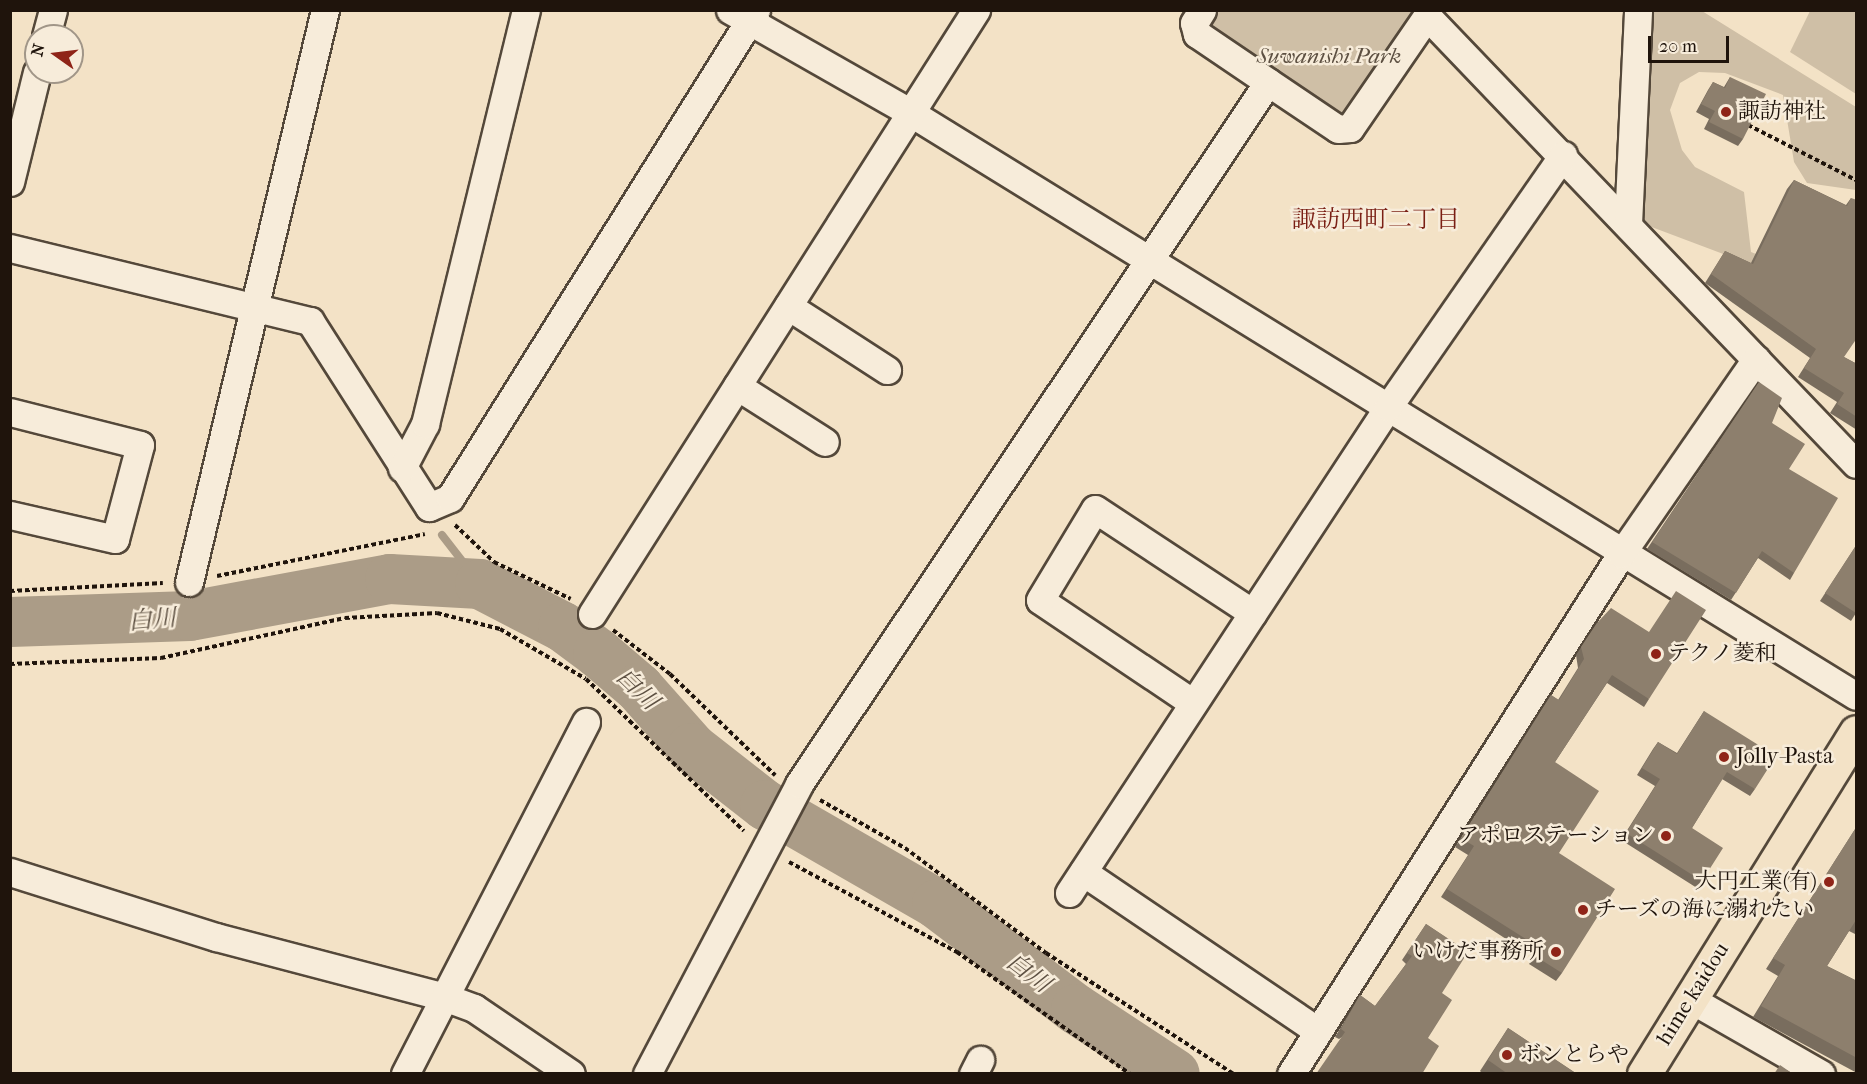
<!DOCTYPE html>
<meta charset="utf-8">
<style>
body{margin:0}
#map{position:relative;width:1867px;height:1084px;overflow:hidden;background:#f3e2c6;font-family:"IM FELL French Canon","Noto Serif JP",serif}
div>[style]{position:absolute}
.green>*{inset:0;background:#cfbfa6}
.stream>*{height:8px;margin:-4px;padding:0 4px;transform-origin:4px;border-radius:4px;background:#ab9c87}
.river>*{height:50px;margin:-25px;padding:0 25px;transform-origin:25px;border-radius:25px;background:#ab9c87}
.path>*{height:4px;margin-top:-2px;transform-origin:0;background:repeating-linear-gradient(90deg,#1f140c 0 4.5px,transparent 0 7.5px)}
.roads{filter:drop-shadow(2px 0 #54483a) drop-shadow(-2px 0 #54483a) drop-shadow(0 2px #54483a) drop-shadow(0 -2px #54483a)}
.minor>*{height:27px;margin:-13.5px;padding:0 13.5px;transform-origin:13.5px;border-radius:13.5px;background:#f7ecda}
.major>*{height:33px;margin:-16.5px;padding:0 16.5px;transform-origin:16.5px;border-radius:16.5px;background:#f3e2c6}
.wall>*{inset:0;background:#796d5e}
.building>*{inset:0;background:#8d7f6d}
.dots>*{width:16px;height:16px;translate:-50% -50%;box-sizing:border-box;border:3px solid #f7ecda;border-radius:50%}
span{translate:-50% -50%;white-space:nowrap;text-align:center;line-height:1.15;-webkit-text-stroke:5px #f7ecda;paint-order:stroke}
.park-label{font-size:22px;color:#5d5042;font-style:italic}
.poi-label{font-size:22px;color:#1f140c}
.left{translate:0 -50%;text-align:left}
.right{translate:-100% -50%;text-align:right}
.street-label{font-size:22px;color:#1f140c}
.neighbourhood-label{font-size:24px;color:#7a1f14}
.water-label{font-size:24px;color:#5e5143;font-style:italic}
.frame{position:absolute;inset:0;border:12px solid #1f140c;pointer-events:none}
.north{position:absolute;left:24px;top:24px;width:60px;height:60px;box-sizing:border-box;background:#f7ecda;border:2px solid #a19688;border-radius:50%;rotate:284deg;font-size:16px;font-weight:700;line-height:24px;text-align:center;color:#1f140c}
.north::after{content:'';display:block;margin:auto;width:21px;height:27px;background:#8f2418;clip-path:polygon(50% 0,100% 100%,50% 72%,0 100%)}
.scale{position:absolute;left:1648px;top:36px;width:81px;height:27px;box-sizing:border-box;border:3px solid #1f140c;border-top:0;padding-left:8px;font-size:18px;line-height:21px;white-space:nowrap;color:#1f140c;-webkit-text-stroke:4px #f7ecda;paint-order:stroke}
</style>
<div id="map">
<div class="green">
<div style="clip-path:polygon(1209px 10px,1419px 11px,1349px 114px,1333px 116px,1207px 33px)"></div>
<div style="clip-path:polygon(1654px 11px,1702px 11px,1856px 107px,1856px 190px,1807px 183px,1794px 162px,1783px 95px,1725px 73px,1699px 72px,1680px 83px,1670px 110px,1682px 150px,1695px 167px,1744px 192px,1751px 252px,1856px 294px,1856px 304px,1641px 223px)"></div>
<div style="clip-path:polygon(1810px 11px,1856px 11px,1856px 94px,1790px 52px)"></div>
</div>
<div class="stream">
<div style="left:442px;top:535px;width:62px;rotate:52.2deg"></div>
</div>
<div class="river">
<div style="left:10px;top:622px;width:180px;rotate:-1.9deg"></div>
<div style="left:190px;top:616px;width:203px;rotate:-10.5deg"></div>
<div style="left:390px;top:579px;width:90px;rotate:3.2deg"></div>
<div style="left:480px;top:584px;width:93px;rotate:27.4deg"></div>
<div style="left:563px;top:627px;width:44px;rotate:36.6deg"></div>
<div style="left:598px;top:653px;width:54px;rotate:40.5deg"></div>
<div style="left:639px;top:688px;width:80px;rotate:48.5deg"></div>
<div style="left:692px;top:748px;width:93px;rotate:38deg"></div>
<div style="left:765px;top:805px;width:198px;rotate:29.9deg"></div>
<div style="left:937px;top:904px;width:174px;rotate:37.1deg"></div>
<div style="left:1076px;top:1009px;width:118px;rotate:33.3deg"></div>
</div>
<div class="path">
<div style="left:1748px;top:125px;width:121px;rotate:27deg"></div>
<div style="left:455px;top:525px;width:54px;rotate:43.5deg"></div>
<div style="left:494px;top:562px;width:85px;rotate:25.7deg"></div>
<div style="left:217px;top:576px;width:212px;rotate:-11.4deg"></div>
<div style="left:10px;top:591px;width:153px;rotate:-3deg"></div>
<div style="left:613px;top:630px;width:72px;rotate:37.7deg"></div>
<div style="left:670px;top:674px;width:146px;rotate:43.9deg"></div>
<div style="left:10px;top:664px;width:151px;rotate:-2.3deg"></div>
<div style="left:161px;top:658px;width:188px;rotate:-12.3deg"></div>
<div style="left:345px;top:618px;width:92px;rotate:-3.1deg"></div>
<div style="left:437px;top:613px;width:65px;rotate:14.3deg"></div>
<div style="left:500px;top:629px;width:99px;rotate:30.2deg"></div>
<div style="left:586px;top:679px;width:219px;rotate:43.9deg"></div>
<div style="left:820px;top:800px;width:98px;rotate:29.5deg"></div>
<div style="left:905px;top:848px;width:176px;rotate:36.7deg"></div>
<div style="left:1046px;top:953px;width:224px;rotate:32.8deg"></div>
<div style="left:789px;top:862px;width:191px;rotate:28.2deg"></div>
<div style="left:957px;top:952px;width:212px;rotate:35.2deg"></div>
</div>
<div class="roads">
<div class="minor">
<div style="left:730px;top:10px;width:208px;rotate:29.6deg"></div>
<div style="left:911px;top:113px;width:1110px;rotate:31.67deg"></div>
<div style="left:46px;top:36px;width:27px;rotate:-75deg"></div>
<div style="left:1268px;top:82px;width:84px;rotate:33.9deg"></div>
<div style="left:1338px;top:129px;width:12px;rotate:-5deg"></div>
<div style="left:1350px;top:128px;width:136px;rotate:-55.5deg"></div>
<div style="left:1427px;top:16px;width:620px;rotate:46.24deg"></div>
<div style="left:10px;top:182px;width:113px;rotate:-76.2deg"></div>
<div style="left:1628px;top:224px;width:214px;rotate:-87.3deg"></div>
<div style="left:10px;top:248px;width:309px;rotate:13.7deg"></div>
<div style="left:310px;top:321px;width:221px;rotate:57.4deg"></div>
<div style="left:429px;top:507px;width:23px;rotate:-23deg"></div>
<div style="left:450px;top:498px;width:576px;rotate:-57.91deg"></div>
<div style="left:788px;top:306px;width:118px;rotate:32.9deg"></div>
<div style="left:737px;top:386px;width:104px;rotate:32.5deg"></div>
<div style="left:10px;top:412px;width:134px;rotate:14.2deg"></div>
<div style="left:140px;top:445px;width:97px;rotate:104.9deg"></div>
<div style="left:115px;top:539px;width:108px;rotate:-167.1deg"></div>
<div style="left:402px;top:468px;width:50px;rotate:-62.4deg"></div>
<div style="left:425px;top:424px;width:426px;rotate:-76.3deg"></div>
<div style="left:189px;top:582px;width:588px;rotate:-76.63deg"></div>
<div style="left:592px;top:614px;width:716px;rotate:-57.55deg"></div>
<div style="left:1193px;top:703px;width:184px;rotate:-146.1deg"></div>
<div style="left:1040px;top:600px;width:106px;rotate:-58.9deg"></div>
<div style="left:1095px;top:509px;width:189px;rotate:33.4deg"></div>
<div style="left:10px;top:872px;width:216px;rotate:17.5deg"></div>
<div style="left:216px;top:937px;width:236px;rotate:14.7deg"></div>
<div style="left:444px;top:997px;width:32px;rotate:20deg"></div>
<div style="left:474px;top:1008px;width:117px;rotate:34.2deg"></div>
<div style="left:1083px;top:872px;width:284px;rotate:34.1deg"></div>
<div style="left:1069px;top:893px;width:581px;rotate:-56.72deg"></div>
<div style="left:1388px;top:407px;width:307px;rotate:-55.2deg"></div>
<div style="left:1690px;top:999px;width:151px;rotate:29.8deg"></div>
<div style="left:405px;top:1074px;width:396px;rotate:-62.8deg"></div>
<div style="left:647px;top:1074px;width:327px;rotate:-62.3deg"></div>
<div style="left:799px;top:784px;width:844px;rotate:-56.25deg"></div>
<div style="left:1268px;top:82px;width:86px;rotate:-145.9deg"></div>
<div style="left:1197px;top:34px;width:11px;rotate:-105deg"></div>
<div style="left:1194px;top:23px;width:15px;rotate:-58deg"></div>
<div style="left:973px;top:1074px;width:16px;rotate:-63deg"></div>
<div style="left:1291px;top:1074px;width:616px;rotate:-57.6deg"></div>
<div style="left:1621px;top:554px;width:237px;rotate:-55.3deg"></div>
</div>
<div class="major">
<div style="left:1644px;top:1074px;width:402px;rotate:-58.2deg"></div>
</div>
</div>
<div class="wall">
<div style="clip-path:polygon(1730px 77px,1743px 139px,1738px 146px,1704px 129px,1709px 119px,1696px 112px,1708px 90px,1713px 82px,1724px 87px)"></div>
<div style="clip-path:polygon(1794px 180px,1846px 205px,1851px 198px,1844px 357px,1857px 364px,1857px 430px,1830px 413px,1837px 402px,1798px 377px,1810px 358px,1705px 283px,1725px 251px,1751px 263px,1787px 189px)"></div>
<div style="clip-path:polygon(1759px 382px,1772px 423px,1789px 469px,1794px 573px,1790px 580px,1758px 558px,1731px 600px,1647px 549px)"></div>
<div style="clip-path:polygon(1857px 544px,1856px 613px,1851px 621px,1820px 601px)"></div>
<div style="clip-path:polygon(1597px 623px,1649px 699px,1644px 707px,1607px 683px,1555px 762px,1559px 853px,1562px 973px,1556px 981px,1529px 964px,1534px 957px,1441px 897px,1468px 855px,1455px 847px,1551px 695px,1558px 700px,1578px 668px,1576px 655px)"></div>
<div style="clip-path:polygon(1704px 711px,1755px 789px,1750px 796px,1722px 779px,1692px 828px,1702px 881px,1697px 888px,1621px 840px,1655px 786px,1637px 775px,1653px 749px,1658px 742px,1677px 753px)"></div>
<div style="clip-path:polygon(1857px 826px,1857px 935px,1849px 931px,1827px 966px,1857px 981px,1857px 1073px,1753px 1017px,1778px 976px,1766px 969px)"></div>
<div style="clip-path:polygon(1426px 924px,1468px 952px,1339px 1039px,1335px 1037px,1360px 995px,1375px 1006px,1406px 964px,1402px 960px)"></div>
<div style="clip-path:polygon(1508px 1028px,1577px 1074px,1483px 1074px,1480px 1071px)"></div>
</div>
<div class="building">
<div style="clip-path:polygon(1730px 77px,1766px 94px,1743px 139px,1709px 122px,1715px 111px,1701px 104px,1713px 82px,1725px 88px)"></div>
<div style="clip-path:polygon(1794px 180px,1847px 206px,1851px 198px,1857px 200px,1857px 338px,1844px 357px,1857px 364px,1857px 417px,1837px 404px,1844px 393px,1804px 368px,1816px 349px,1711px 274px,1725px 251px,1753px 264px)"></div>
<div style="clip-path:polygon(1759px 382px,1782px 398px,1772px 423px,1805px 444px,1789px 469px,1838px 498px,1794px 573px,1762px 551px,1736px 593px,1652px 542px)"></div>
<div style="clip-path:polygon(1857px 544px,1857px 612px,1856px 613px,1825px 593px)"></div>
<div style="clip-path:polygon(1676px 591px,1706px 610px,1649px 699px,1612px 675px,1555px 762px,1599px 791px,1559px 853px,1615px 889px,1562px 973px,1535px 956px,1540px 948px,1447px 889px,1474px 846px,1461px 838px,1551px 695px,1559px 700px,1584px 659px,1581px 647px,1597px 623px,1611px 608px,1649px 632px)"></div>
<div style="clip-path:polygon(1704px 711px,1776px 756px,1755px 789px,1727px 772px,1692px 828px,1723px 848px,1702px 881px,1626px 833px,1660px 779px,1642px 768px,1658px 742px,1677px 754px)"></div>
<div style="clip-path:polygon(1857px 826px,1857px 920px,1856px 920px,1827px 966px,1857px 981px,1857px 1058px,1761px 1006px,1785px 965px,1773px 958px)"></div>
<div style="clip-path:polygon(1426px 924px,1468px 952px,1442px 993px,1452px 1000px,1428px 1038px,1439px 1046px,1422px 1074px,1316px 1074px,1345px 1032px,1341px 1029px,1360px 995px,1375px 1006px,1412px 956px,1407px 953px)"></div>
<div style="clip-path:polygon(1508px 1028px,1577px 1074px,1508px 1074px,1488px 1060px)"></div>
<div style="clip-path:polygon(1780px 1065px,1793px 1074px,1774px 1074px)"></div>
</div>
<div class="dots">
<div style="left:1726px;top:112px;background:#8f2418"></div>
<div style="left:1656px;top:654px;background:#8f2418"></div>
<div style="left:1724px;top:757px;background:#8f2418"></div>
<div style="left:1666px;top:836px;background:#8f2418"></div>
<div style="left:1829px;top:882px;background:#8f2418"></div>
<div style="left:1583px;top:910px;background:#8f2418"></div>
<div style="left:1556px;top:952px;background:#8f2418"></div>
<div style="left:1507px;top:1055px;background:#8f2418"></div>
</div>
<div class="park-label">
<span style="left:1329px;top:57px">Suwanishi Park</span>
</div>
<div class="poi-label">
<span class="left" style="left:1738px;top:112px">諏訪神社</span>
<span class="left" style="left:1668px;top:654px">テクノ菱和</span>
<span class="left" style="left:1736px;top:757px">Jolly-Pasta</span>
<span class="right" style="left:1654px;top:836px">アポロステーション</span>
<span class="right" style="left:1817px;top:882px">大円工業(有)</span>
<span class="left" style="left:1595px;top:910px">チーズの海に溺れたい</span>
<span class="right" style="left:1544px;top:952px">いけだ事務所</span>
<span class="left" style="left:1519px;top:1055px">ボンとらや</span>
</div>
<div class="street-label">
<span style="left:1693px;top:994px;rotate:-58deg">hime kaidou</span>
</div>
<div class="neighbourhood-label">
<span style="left:1376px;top:220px">諏訪西町二丁目</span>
</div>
<div class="water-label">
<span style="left:152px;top:620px;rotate:-5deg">白川</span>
<span style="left:637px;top:689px;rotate:44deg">白川</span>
<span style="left:1028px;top:973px;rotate:37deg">白川</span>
</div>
<div class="frame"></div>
<div class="north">N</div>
<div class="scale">20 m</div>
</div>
